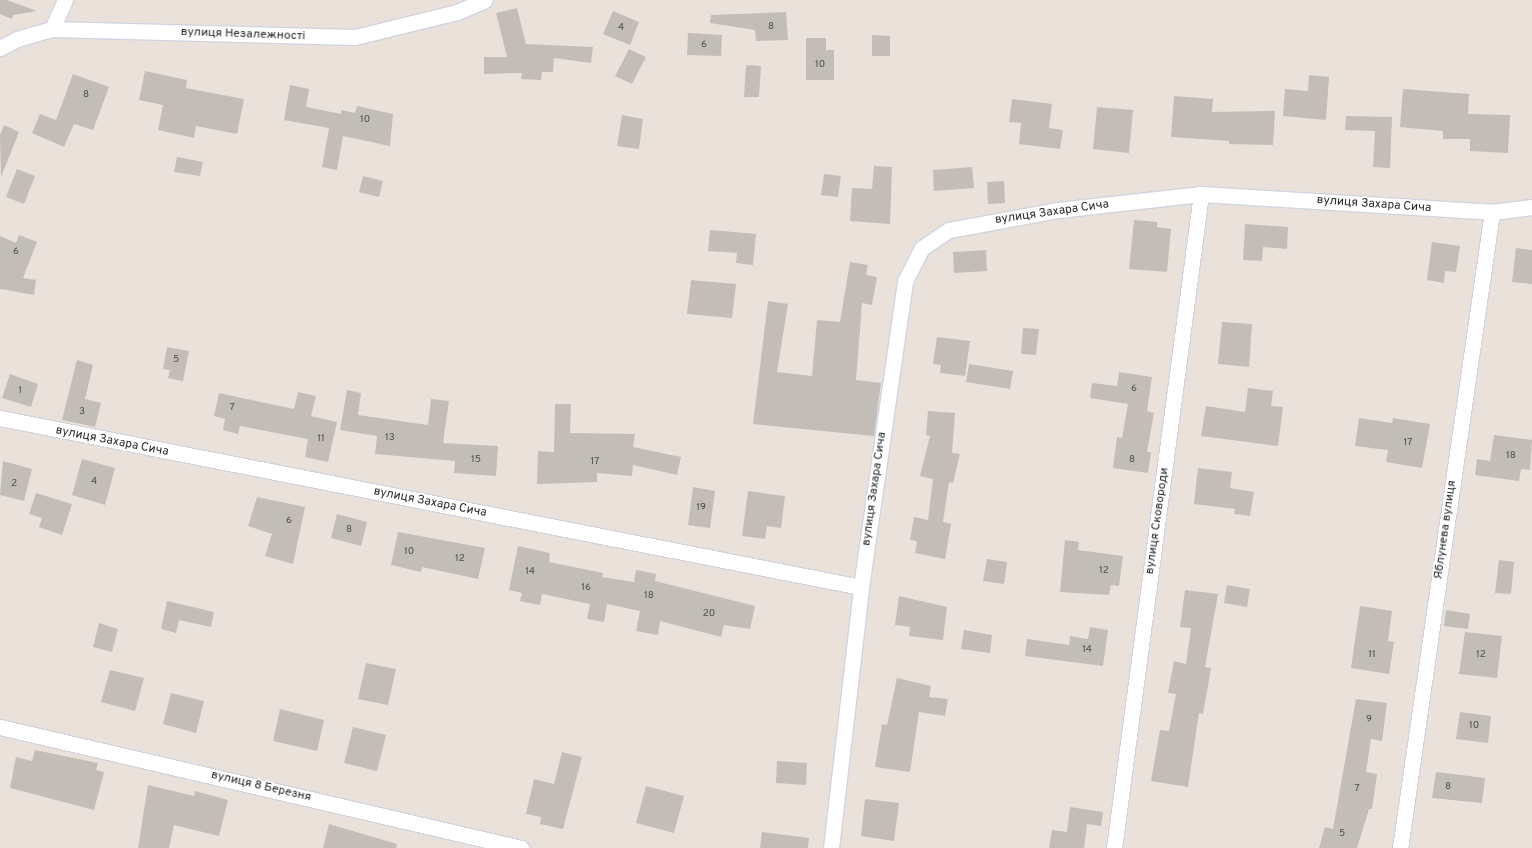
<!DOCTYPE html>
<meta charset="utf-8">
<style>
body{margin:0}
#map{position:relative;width:1532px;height:848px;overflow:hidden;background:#eae2da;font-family:Overpass,sans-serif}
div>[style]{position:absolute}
.building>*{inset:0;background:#c2bdb6}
.roads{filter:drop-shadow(1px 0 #d0d4e1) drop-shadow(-1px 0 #d0d4e1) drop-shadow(0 1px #d0d4e1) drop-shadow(0 -1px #d0d4e1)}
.street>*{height:15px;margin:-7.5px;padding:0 7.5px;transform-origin:7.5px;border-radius:7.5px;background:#fff}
span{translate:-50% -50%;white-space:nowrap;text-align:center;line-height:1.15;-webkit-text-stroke:3.5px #fff;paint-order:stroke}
.number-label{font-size:10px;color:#4e4d4c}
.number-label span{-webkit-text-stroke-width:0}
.street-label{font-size:12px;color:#282828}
</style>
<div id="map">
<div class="building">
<div style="clip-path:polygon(0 0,7px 0,37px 11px,13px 15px,12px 19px,0 14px)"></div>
<div style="clip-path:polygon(517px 8px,526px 44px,593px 47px,591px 63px,554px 58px,553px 72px,542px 72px,541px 80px,521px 79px,522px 73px,484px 74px,484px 57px,507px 57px,496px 13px)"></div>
<div style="clip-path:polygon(613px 11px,639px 22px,630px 45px,603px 34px)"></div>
<div style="clip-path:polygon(786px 12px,788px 40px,756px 41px,755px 30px,710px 23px,711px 15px)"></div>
<div style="clip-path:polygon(688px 33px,722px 35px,721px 56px,687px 55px)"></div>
<div style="clip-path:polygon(872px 35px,890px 36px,890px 56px,872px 56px)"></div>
<div style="clip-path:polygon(806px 38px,826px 38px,826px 50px,834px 50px,834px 80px,806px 80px)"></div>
<div style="clip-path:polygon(629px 49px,646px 57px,632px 84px,615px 76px)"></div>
<div style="clip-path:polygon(746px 65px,761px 66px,759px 97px,744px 97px)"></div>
<div style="clip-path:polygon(145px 71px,187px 80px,186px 88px,244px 99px,237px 134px,196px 126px,194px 138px,158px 130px,163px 105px,139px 100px)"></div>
<div style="clip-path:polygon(73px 74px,109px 87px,93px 130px,74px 124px,64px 147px,32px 133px,40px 114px,56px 120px)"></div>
<div style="clip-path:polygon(1309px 75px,1329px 77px,1326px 120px,1283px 116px,1285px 89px,1308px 91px)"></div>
<div style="clip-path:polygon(290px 85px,309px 89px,306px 107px,341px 114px,341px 110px,355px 113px,357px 106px,393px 114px,390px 146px,343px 136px,337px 170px,322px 167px,329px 128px,284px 120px)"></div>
<div style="clip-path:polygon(1403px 89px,1469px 94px,1468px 114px,1510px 115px,1508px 153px,1470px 151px,1470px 139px,1443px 139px,1443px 131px,1400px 127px)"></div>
<div style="clip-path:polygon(1174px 96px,1213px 99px,1212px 112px,1275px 111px,1273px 145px,1229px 144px,1229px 141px,1171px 137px)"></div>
<div style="clip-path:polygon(1012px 99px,1052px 104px,1049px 128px,1063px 130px,1060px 149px,1019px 144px,1021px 123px,1009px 122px)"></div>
<div style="clip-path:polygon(1097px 107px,1133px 110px,1129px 153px,1093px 149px)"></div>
<div style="clip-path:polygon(622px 115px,643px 119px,639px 149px,617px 146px)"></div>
<div style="clip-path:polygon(1346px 116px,1392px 117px,1390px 168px,1373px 167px,1375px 131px,1345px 130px)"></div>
<div style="clip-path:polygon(4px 125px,19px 132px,1px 177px,0 135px)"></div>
<div style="clip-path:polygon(177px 157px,203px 162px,200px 176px,174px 172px)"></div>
<div style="clip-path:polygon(874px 166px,892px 167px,890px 224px,850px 221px,852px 188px,872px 189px)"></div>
<div style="clip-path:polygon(972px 167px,974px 188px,934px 191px,933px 170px)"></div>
<div style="clip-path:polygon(17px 169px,35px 176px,24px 204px,6px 197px)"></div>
<div style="clip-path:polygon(824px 174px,841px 176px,838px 197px,821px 195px)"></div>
<div style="clip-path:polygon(363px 176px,383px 181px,379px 197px,359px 192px)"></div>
<div style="clip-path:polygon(1004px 181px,1005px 203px,988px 204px,987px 182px)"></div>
<div style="clip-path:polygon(1134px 220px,1157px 222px,1157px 227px,1171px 229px,1167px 272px,1129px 269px)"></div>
<div style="clip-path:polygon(1245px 224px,1288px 227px,1287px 249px,1263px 247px,1262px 261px,1243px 260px)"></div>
<div style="clip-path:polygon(710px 230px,756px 234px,753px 265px,736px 263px,737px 253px,708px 251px)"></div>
<div style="clip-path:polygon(19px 235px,37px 242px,23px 278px,36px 280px,34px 295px,0 289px,0 236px,16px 243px)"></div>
<div style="clip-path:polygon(1432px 242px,1460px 246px,1456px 272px,1445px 271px,1444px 283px,1427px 280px)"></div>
<div style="clip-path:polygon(1516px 248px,1532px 250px,1532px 284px,1512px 282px)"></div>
<div style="clip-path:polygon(986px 250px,987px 271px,954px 273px,953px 252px)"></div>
<div style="clip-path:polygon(850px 262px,868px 265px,866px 275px,877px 277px,872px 305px,862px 303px,856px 380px,881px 383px,874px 436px,753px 424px,768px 301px,788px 304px,777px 372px,812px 376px,817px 320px,840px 322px)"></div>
<div style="clip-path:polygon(691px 280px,736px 284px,732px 318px,687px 314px)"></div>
<div style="clip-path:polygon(1222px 322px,1252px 324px,1249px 367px,1218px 364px)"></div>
<div style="clip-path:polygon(1023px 328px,1039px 329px,1036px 355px,1021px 354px)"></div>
<div style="clip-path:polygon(937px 337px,970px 341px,965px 376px,940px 373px,941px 365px,933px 364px)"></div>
<div style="clip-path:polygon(167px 347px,189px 351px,183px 381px,168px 378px,170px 370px,163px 369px)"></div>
<div style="clip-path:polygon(77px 360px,93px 365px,85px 399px,101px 403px,95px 427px,62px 420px)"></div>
<div style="clip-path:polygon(969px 364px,1013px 371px,1010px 389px,966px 382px)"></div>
<div style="clip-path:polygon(1119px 372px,1152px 377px,1147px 411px,1154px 413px,1147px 452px,1151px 452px,1148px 473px,1113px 468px,1117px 437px,1122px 438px,1128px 404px,1090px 398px,1092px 383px,1117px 386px)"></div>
<div style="clip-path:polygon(10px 374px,38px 384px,31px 407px,2px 398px)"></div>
<div style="clip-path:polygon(1248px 388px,1273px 391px,1271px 406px,1283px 407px,1278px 446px,1201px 436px,1206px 406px,1245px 412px)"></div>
<div style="clip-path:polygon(347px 390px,361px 393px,358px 415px,428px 425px,431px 399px,449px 401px,443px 443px,498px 446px,496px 476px,454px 473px,455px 461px,375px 454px,377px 436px,340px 430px)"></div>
<div style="clip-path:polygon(298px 392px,316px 396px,311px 416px,337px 422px,328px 462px,305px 457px,308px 439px,240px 426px,238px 434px,223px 430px,225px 419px,214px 416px,219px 393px,294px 409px)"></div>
<div style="clip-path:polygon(555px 404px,571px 404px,570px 433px,635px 434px,633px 447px,681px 457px,677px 475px,633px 465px,632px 476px,597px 473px,597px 482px,537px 484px,538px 451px,554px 452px)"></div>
<div style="clip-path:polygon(928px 411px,955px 413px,952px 453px,960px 454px,953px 483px,949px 482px,943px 522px,951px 524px,945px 559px,915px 553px,917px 541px,910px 540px,914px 517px,928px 520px,933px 479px,920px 476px,930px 436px,926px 435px)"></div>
<div style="clip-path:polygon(1359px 418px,1392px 423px,1393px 418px,1430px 424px,1422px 468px,1386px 462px,1388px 450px,1355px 446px)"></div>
<div style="clip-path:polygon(1494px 435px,1532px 440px,1530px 470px,1521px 469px,1519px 481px,1475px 475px,1477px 459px,1490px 461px)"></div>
<div style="clip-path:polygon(82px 459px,115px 468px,105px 505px,72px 495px)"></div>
<div style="clip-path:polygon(3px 461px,32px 469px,24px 501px,0 495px)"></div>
<div style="clip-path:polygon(1198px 468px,1232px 472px,1230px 488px,1254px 492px,1250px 516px,1234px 514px,1235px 509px,1194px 504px)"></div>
<div style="clip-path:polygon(693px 487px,715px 491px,710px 528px,688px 525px)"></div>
<div style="clip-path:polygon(748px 491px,785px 496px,781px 528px,767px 526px,765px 539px,742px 536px)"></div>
<div style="clip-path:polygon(36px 493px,72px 504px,62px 535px,39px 527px,42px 518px,29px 514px)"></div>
<div style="clip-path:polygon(257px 497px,305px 507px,293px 564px,265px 556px,272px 534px,248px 526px)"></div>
<div style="clip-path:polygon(337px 514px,367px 522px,361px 546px,331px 538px)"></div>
<div style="clip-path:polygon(398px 532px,485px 548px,478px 579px,422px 567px,421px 572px,391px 565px)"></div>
<div style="clip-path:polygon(1065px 540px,1079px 542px,1078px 550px,1123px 556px,1119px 586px,1111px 585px,1109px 595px,1060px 592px)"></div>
<div style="clip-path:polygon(518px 546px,550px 553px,549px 562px,603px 573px,602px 577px,634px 582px,636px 570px,656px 574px,655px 581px,755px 606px,750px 629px,724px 625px,721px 637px,660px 621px,658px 635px,636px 631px,640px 611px,607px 604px,604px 622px,587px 619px,590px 604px,542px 594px,540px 605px,520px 601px,522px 593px,509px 590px)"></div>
<div style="clip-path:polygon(987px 559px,1007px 562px,1004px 584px,983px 581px)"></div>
<div style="clip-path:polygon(1499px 560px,1514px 562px,1511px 594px,1495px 593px)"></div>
<div style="clip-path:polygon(1227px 585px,1250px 589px,1247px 607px,1224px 603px)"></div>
<div style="clip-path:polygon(1185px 590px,1218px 594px,1205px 667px,1211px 668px,1203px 714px,1199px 713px,1188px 787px,1151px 781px,1160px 730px,1169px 731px,1176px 694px,1168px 693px,1174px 661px,1186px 664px,1191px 628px,1180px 627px)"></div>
<div style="clip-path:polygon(899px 596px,947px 607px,943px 640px,909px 636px,910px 627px,895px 625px)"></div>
<div style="clip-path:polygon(167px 601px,214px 612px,211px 627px,179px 620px,176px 633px,161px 629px)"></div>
<div style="clip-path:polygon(1360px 606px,1392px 611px,1388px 641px,1394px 642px,1389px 674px,1351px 668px)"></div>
<div style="clip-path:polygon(1446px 610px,1470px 614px,1468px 629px,1444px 626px)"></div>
<div style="clip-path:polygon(99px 623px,118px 629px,112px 652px,93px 647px)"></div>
<div style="clip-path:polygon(1090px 627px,1108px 630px,1103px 666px,1025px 656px,1027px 639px,1069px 645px,1070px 636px,1088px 639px)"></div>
<div style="clip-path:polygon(964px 630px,992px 635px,990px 653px,961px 649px)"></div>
<div style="clip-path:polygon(1465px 632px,1502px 636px,1497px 678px,1459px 674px)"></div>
<div style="clip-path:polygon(366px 663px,396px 669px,388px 705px,358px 699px)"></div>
<div style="clip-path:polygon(110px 670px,144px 678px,135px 711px,101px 702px)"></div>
<div style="clip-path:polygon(897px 678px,931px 686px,929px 697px,948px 699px,945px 716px,919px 712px,910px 772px,875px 767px,882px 724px,887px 725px)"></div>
<div style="clip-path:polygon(171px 693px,204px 701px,196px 733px,163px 724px)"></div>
<div style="clip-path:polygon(1356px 699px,1387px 703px,1382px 741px,1371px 739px,1366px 772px,1377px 774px,1372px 809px,1369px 809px,1357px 848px,1319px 848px,1325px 827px,1333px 829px)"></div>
<div style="clip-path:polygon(280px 709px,324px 720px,317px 751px,273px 741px)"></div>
<div style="clip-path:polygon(1460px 712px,1491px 716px,1488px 743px,1456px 739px)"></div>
<div style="clip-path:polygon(353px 727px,386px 735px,377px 771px,344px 763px)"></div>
<div style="clip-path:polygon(35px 750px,98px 763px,96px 770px,104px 772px,94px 810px,10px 788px,16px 757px,32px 761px)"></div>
<div style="clip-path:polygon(562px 752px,582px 757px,563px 829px,540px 824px,541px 817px,526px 814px,534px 779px,554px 784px)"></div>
<div style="clip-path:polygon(777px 761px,807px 763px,806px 785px,776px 783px)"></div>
<div style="clip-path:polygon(1436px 772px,1485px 778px,1482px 803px,1432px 798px)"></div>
<div style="clip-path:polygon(148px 785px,194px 796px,195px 791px,228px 800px,219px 836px,174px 825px,169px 848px,138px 848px)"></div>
<div style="clip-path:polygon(646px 786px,684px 796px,674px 833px,636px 823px)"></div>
<div style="clip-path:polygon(865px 799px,899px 803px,894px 841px,861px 836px)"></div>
<div style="clip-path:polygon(1070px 807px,1103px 812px,1101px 826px,1087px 824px,1084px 848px,1049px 848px,1052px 830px,1067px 832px)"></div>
<div style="clip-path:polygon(329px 824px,397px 844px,396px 848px,323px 848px)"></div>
<div style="clip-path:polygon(762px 832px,809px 838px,808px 848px,760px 848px)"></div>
</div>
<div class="roads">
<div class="street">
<div style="left:52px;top:29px;width:32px;rotate:-66deg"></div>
<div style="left:0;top:48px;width:19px;rotate:-28deg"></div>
<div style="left:17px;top:39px;width:36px;rotate:-16deg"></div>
<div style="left:52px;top:29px;width:303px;rotate:1.5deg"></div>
<div style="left:355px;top:37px;width:105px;rotate:-13.8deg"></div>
<div style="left:457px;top:12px;width:30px;rotate:-23deg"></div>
<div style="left:0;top:418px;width:877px;rotate:11.11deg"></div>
<div style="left:0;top:727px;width:535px;rotate:13.07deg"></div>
<div style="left:831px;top:848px;width:263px;rotate:-83.4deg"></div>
<div style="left:861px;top:587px;width:309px;rotate:-81.8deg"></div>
<div style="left:905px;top:281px;width:37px;rotate:-63deg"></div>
<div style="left:922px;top:248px;width:32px;rotate:-34deg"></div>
<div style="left:949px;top:230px;width:111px;rotate:-10.4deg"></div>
<div style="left:1058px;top:210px;width:144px;rotate:-6.4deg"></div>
<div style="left:1201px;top:194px;width:292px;rotate:3.5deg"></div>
<div style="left:1492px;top:212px;width:40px;rotate:-7.1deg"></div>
<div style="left:1114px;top:848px;width:660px;rotate:-82.42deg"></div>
<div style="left:1400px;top:848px;width:643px;rotate:-81.77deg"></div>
</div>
</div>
<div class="number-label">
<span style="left:771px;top:27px">8</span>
<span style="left:621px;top:28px">4</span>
<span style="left:704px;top:45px">6</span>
<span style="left:820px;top:65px">10</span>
<span style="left:86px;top:95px">8</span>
<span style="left:365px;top:120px">10</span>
<span style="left:16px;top:252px">6</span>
<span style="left:176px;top:360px">5</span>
<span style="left:1134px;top:389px">6</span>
<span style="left:20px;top:391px">1</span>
<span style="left:232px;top:408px">7</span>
<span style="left:82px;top:412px">3</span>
<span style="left:390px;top:438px">13</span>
<span style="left:321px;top:439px">11</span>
<span style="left:1408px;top:443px">17</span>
<span style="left:1511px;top:456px">18</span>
<span style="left:476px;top:460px">15</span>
<span style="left:1132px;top:460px">8</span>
<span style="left:595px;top:462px">17</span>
<span style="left:94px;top:482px">4</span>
<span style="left:14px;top:484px">2</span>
<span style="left:701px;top:508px">19</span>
<span style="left:289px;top:521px">6</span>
<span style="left:349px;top:530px">8</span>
<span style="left:409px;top:552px">10</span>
<span style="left:460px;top:559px">12</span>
<span style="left:1104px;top:571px">12</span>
<span style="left:530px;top:572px">14</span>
<span style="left:586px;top:588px">16</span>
<span style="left:649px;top:596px">18</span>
<span style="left:709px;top:614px">20</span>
<span style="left:1087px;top:650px">14</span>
<span style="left:1372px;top:655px">11</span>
<span style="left:1481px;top:655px">12</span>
<span style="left:1369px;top:720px">9</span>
<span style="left:1474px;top:726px">10</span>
<span style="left:1448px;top:787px">8</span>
<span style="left:1357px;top:789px">7</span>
<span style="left:1342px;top:834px">5</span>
</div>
<div class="street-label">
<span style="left:243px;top:35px;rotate:2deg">вулиця Незалежності</span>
<span style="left:1374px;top:205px;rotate:4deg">вулиця Захара Сича</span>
<span style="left:1052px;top:213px;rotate:-8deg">вулиця Захара Сича</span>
<span style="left:112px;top:442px;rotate:11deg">вулиця Захара Сича</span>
<span style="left:875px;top:489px;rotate:-82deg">вулиця Захара Сича</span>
<span style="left:430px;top:503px;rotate:11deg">вулиця Захара Сича</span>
<span style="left:1158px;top:521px;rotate:-82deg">вулиця Сковороди</span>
<span style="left:1446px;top:530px;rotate:-82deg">Яблунева вулиця</span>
<span style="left:261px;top:787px;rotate:13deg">вулиця 8 Березня</span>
</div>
</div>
